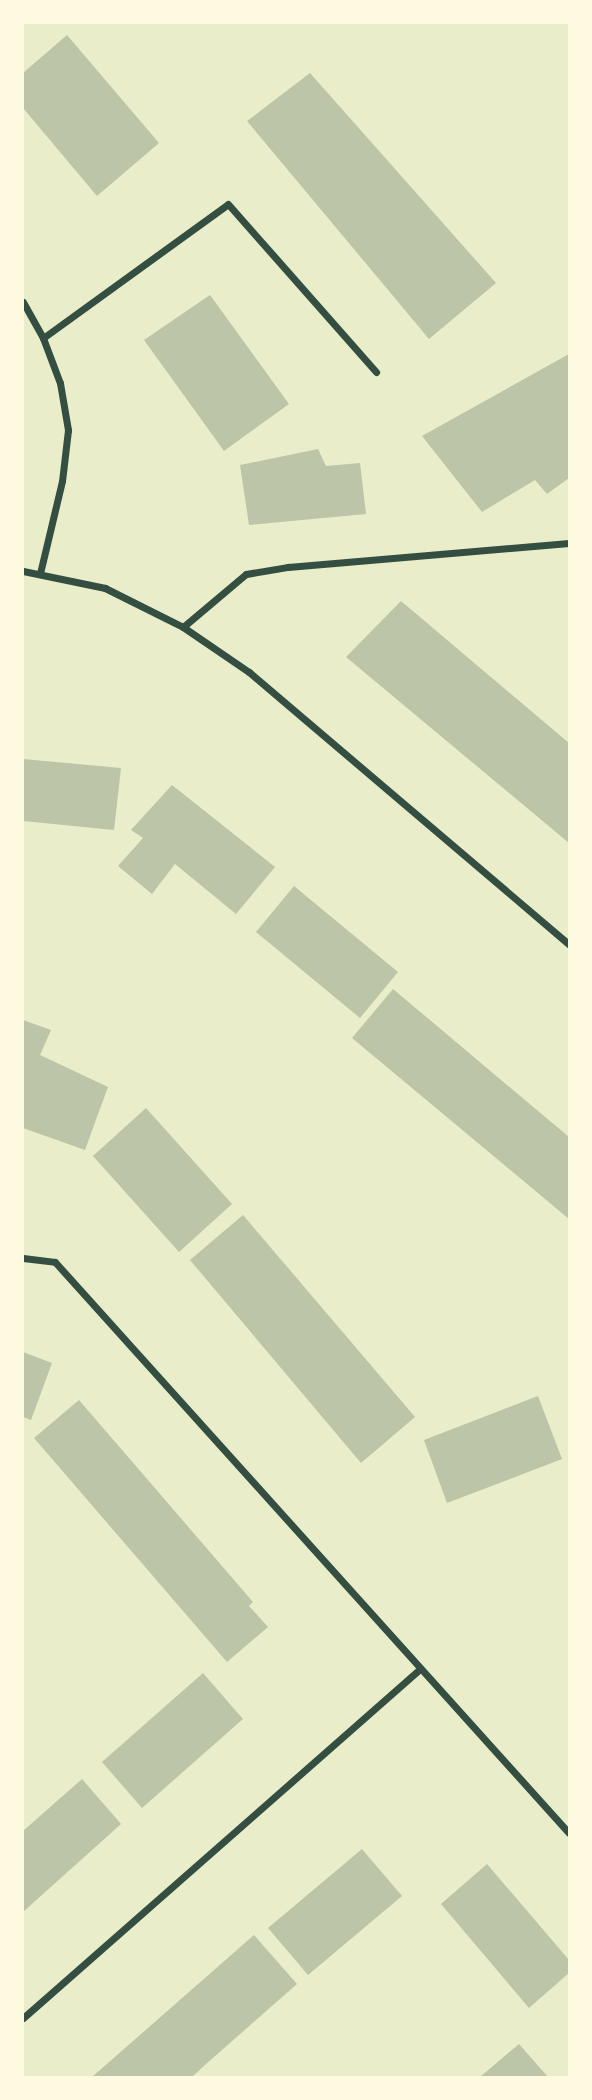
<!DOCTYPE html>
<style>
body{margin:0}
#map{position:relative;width:592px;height:2100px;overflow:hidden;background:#e9edc9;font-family:Jost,sans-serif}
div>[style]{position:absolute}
.building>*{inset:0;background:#bcc5a7}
.minor>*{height:7px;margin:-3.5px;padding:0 3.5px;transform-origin:3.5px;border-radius:3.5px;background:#344e41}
span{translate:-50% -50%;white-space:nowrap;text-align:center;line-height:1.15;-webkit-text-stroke:6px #fefae0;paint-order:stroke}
.frame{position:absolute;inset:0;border:24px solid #fefae0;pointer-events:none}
</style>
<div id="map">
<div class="building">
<div style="clip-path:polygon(67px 35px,159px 143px,97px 196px,23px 108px,23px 73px)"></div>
<div style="clip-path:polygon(310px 73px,496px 283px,429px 339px,247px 121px)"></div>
<div style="clip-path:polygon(210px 295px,289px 404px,224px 451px,144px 340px)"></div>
<div style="clip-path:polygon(569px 354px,569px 478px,547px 494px,535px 480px,482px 512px,422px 436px)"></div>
<div style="clip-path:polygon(318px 449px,326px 466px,360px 463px,366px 514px,249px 525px,240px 465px)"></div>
<div style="clip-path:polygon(401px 601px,569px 743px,569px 843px,346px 657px)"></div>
<div style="clip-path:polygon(23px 759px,121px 768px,114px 830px,23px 821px)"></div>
<div style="clip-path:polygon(172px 785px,275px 867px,236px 914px,175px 864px,152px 894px,118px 866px,143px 838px,131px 830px)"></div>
<div style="clip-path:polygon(294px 886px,398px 972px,360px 1018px,256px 932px)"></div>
<div style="clip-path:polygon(393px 989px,569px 1137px,569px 1219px,352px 1038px)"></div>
<div style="clip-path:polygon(23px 1020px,51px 1030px,40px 1055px,108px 1087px,85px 1150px,23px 1128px)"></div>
<div style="clip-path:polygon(146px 1108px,232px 1204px,179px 1252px,93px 1156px)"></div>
<div style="clip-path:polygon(243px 1215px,415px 1417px,361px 1463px,190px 1260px)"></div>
<div style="clip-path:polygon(23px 1352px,52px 1363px,31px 1420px,23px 1417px)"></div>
<div style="clip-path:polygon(538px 1396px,562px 1459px,447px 1503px,424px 1440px)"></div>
<div style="clip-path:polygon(79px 1400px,253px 1602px,249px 1606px,268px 1627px,227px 1662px,34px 1438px)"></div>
<div style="clip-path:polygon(203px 1673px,243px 1719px,142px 1808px,102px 1762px)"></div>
<div style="clip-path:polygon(82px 1779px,121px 1824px,23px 1912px,23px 1831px)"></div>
<div style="clip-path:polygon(362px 1849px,402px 1896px,308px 1975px,268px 1928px)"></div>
<div style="clip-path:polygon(487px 1864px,569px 1960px,569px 1973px,529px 2008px,441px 1904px)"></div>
<div style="clip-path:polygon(254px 1935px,297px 1984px,206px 2064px,192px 2077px,92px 2077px)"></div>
<div style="clip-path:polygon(519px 2044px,548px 2077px,480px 2077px)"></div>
</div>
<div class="minor">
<div style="left:23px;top:302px;width:41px;rotate:60.9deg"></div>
<div style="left:43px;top:338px;width:48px;rotate:69.3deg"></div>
<div style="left:60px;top:383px;width:48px;rotate:80.3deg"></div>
<div style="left:68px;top:430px;width:51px;rotate:96.7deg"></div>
<div style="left:62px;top:481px;width:95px;rotate:103.4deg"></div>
<div style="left:43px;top:338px;width:228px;rotate:-35.9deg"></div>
<div style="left:228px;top:204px;width:224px;rotate:48.6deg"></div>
<div style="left:23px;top:571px;width:84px;rotate:11.7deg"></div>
<div style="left:105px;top:588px;width:87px;rotate:26.6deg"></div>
<div style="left:183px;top:627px;width:80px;rotate:34.3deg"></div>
<div style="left:249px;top:672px;width:420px;rotate:40.4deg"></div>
<div style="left:183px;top:627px;width:82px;rotate:-40.1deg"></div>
<div style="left:246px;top:574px;width:43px;rotate:-9.5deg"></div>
<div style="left:288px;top:567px;width:282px;rotate:-4.9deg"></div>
<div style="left:23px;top:1258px;width:32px;rotate:7deg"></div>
<div style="left:55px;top:1262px;width:768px;rotate:48.01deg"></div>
<div style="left:23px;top:2018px;width:529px;rotate:-41.32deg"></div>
</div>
<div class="frame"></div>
</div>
